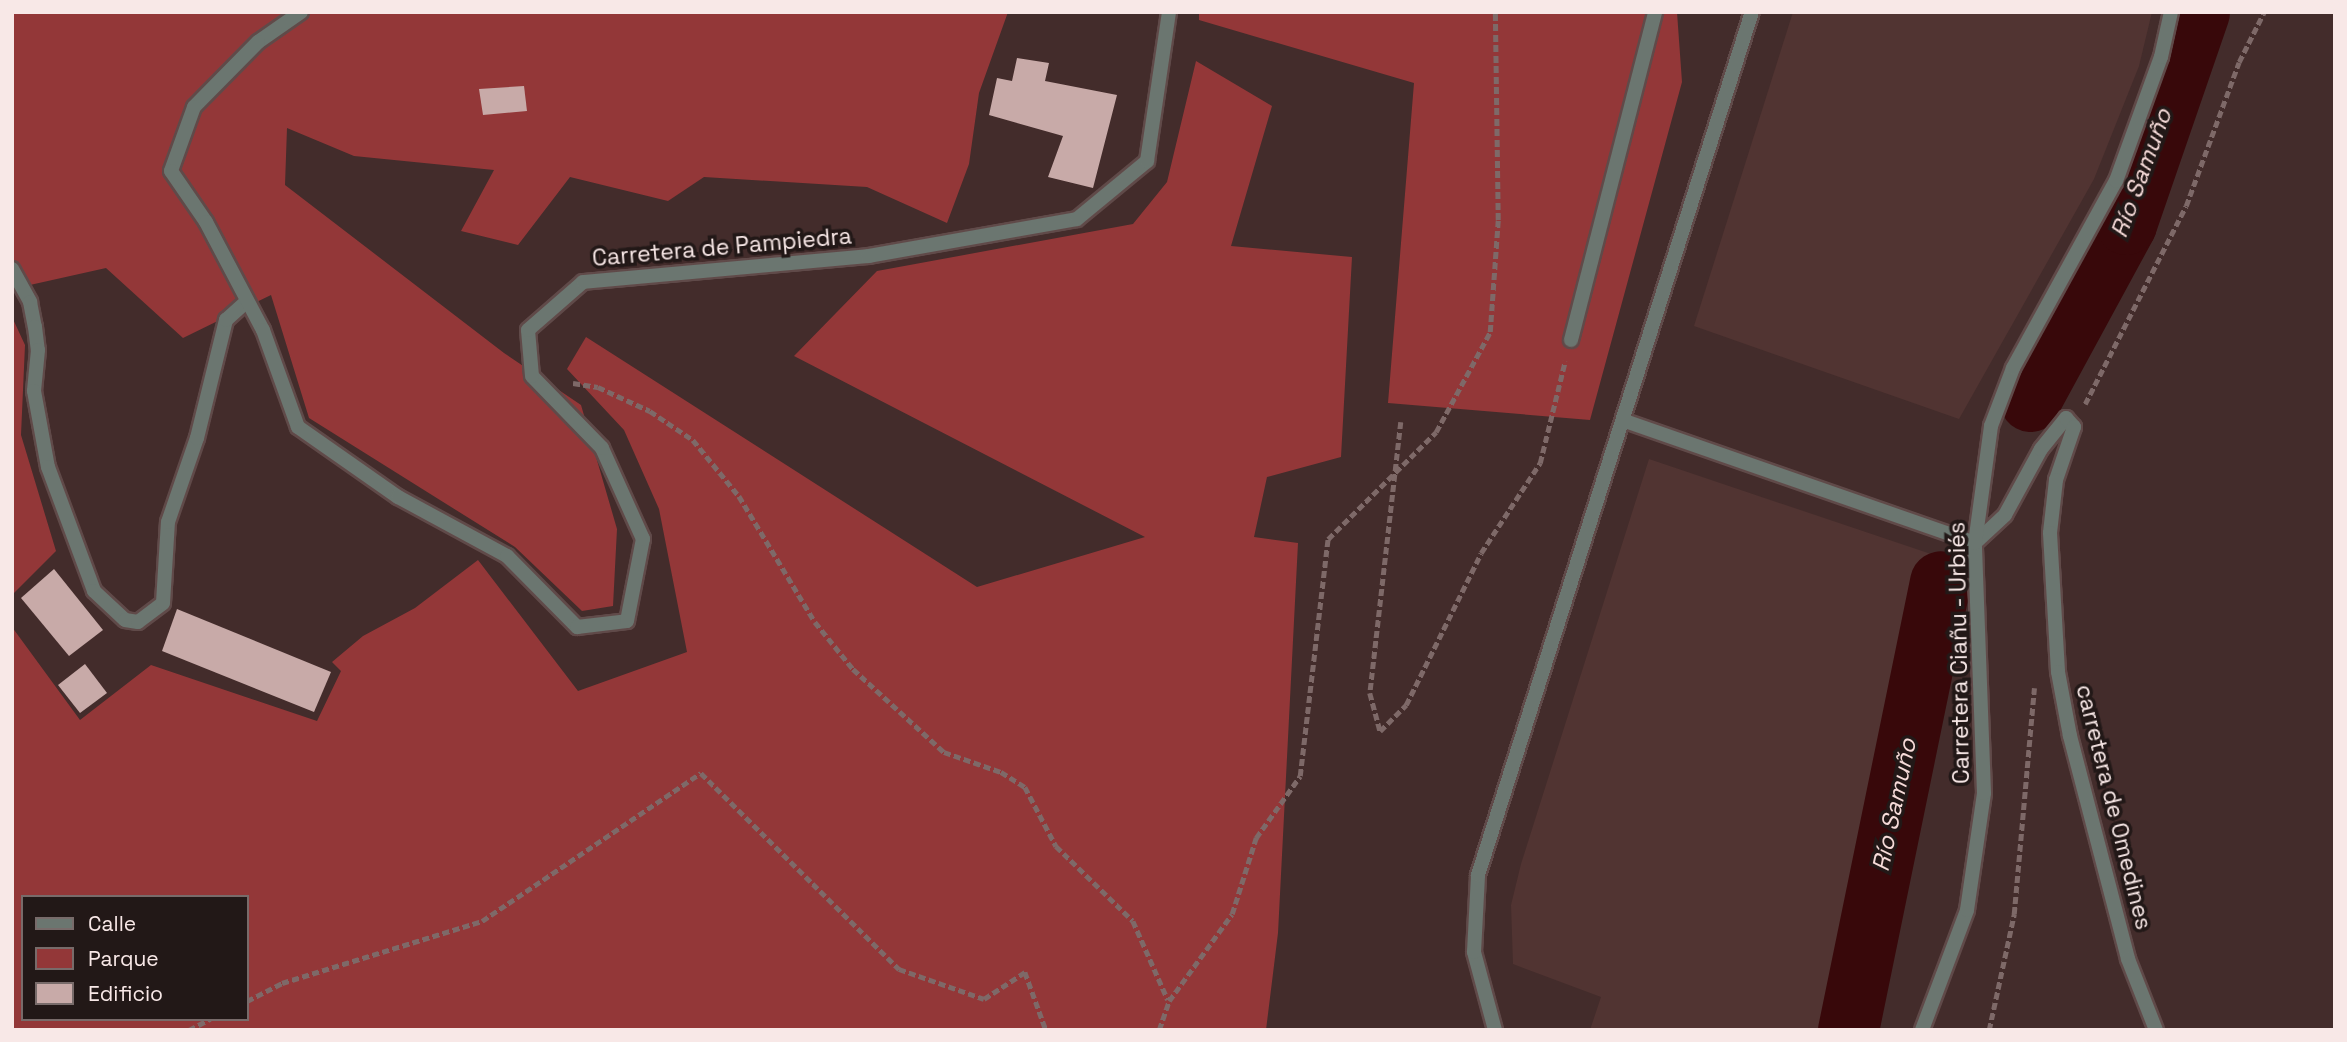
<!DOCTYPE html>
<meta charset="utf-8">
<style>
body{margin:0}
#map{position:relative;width:2347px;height:1042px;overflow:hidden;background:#432c2b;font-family:"Space Grotesk",sans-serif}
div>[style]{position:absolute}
.built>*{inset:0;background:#513432}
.green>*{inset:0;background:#933738}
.river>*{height:61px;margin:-30.5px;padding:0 30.5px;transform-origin:30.5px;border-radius:30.5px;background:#38080a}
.building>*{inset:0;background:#c8aaa8}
.path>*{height:4.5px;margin-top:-2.25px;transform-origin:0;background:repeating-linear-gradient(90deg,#7e6968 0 7px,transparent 0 10.5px)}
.roads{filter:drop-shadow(2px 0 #604a49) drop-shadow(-2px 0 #604a49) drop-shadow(0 2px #604a49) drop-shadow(0 -2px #604a49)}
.service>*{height:14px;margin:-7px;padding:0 7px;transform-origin:7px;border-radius:7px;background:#6b7670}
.minor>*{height:14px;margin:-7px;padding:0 7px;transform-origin:7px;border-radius:7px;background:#6b7670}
.tertiary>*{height:14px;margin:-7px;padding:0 7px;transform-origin:7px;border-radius:7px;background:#6b7670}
span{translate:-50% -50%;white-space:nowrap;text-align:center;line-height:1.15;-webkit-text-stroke:7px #221817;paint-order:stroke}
.street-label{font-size:23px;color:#f8e8e7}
.water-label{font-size:24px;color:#f6dbd9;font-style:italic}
.frame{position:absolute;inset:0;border:14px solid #f8e8e7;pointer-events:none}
.legend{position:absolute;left:21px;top:895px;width:228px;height:126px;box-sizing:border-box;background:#221817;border:2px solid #786b6a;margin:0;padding:9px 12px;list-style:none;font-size:21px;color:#f8e8e7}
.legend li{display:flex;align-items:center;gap:14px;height:35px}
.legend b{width:35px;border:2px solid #786b6a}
</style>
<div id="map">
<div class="built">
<div style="clip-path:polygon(1793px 12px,2152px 12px,2139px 66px,2094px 179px,1959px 419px,1694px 326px)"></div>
<div style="clip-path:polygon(1649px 459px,1934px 555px,1836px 1030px,1590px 1030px,1601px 997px,1513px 964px,1511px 905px,1521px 864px)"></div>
</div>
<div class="green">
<div style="clip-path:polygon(12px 12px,1008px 12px,979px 93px,969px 164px,947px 223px,867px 187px,704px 177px,668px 201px,570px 177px,518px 245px,461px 231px,494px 170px,354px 156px,287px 128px,285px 185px,504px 353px,581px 405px,617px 529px,613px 606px,582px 611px,515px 547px,309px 418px,271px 295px,183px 338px,106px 268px,12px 289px)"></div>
<div style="clip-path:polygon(1199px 12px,1677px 12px,1682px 82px,1590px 420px,1388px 403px,1414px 83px,1199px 20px)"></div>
<div style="clip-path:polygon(evenodd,1196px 61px,1272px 106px,1231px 246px,1352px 257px,1341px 457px,1267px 477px,1254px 537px,1298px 543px,1278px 933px,1266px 1030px,12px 1030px,12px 627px,80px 720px,151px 665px,317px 721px,341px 671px,332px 662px,363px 636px,415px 608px,478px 560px,578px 691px,687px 652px,659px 509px,624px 430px,567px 369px,586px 337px,977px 587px,1145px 537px,794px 356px,877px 271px,1133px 224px,1167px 182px,1196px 61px,23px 897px,247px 897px,247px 1019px,23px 1019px,23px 897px)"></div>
<div style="clip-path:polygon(12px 317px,25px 345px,21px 435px,56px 551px,12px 595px)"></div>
</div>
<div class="river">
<div style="left:2030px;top:401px;width:201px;rotate:-61.5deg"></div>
<div style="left:2126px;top:224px;width:224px;rotate:-71deg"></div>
<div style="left:1848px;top:1030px;width:458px;rotate:-78.4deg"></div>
</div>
<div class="building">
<div style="clip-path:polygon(1017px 58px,1049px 63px,1045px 81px,1117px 95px,1093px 188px,1048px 177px,1063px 136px,989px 115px,997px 78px,1012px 81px)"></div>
<div style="clip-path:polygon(524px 86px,527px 111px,483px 115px,479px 89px)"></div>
<div style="clip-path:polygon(54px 569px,103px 630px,69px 656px,21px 598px)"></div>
<div style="clip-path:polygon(177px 609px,331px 672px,314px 712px,162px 651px)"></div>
<div style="clip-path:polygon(85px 664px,107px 693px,80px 713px,58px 685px)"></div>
</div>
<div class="path">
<div style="left:573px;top:383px;width:25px;rotate:9deg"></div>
<div style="left:598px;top:387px;width:57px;rotate:24.8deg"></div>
<div style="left:650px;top:411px;width:52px;rotate:34deg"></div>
<div style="left:693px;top:440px;width:72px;rotate:50.6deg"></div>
<div style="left:739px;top:496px;width:147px;rotate:58.9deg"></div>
<div style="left:815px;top:622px;width:60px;rotate:51deg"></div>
<div style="left:853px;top:669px;width:123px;rotate:42.4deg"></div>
<div style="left:944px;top:752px;width:60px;rotate:19.3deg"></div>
<div style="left:1001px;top:772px;width:28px;rotate:32deg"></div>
<div style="left:1025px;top:787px;width:67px;rotate:62.3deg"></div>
<div style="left:1056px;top:846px;width:107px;rotate:44.2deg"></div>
<div style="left:1133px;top:921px;width:86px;rotate:66.1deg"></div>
<div style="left:2085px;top:404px;width:222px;rotate:-63deg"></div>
<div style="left:2186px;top:206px;width:153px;rotate:-69.8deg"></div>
<div style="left:2239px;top:62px;width:56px;rotate:-63.4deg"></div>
<div style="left:1401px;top:422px;width:273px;rotate:96.5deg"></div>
<div style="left:1370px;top:693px;width:39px;rotate:75deg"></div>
<div style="left:1380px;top:731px;width:37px;rotate:-45deg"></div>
<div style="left:1406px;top:705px;width:169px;rotate:-63.7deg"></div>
<div style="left:1481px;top:553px;width:108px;rotate:-56.8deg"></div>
<div style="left:1540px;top:463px;width:105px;rotate:-76.2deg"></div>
<div style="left:247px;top:1001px;width:39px;rotate:-27deg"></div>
<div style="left:282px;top:983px;width:209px;rotate:-17.2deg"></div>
<div style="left:482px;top:921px;width:264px;rotate:-34.1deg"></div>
<div style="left:701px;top:773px;width:279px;rotate:44.7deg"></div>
<div style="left:899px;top:969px;width:90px;rotate:19.4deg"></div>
<div style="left:984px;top:999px;width:49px;rotate:-33.4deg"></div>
<div style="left:1025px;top:972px;width:62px;rotate:70.1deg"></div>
<div style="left:189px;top:1030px;width:24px;rotate:-28deg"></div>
<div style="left:1159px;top:1030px;width:31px;rotate:-71deg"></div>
<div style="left:1169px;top:1001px;width:107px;rotate:-54.1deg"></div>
<div style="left:1232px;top:914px;width:80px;rotate:-72.5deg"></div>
<div style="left:1256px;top:838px;width:76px;rotate:-54.6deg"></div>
<div style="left:1300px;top:776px;width:239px;rotate:-83.3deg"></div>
<div style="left:1328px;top:539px;width:152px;rotate:-44.7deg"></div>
<div style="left:1436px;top:432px;width:114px;rotate:-61.6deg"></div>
<div style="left:1490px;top:332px;width:112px;rotate:-85.9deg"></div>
<div style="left:1498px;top:220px;width:208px;rotate:-90.8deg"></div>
<div style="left:1989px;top:1030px;width:119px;rotate:-77.8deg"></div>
<div style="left:2014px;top:914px;width:227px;rotate:-84.9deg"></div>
</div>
<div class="roads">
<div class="service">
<div style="left:12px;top:269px;width:38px;rotate:61deg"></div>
<div style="left:30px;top:302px;width:25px;rotate:79deg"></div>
<div style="left:35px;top:327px;width:23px;rotate:83deg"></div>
<div style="left:38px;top:350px;width:41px;rotate:95.6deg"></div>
<div style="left:34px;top:391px;width:77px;rotate:79.6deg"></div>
<div style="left:48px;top:467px;width:132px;rotate:69.6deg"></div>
<div style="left:94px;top:591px;width:42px;rotate:43.1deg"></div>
<div style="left:125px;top:620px;width:13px;rotate:9deg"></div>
<div style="left:138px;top:622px;width:31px;rotate:-37deg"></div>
<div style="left:163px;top:603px;width:81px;rotate:-86.5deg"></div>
<div style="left:168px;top:522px;width:89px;rotate:-71deg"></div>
<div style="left:197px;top:438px;width:122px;rotate:-76.2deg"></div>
<div style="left:226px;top:320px;width:28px;rotate:-42deg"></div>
<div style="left:1571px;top:340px;width:339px;rotate:-75.6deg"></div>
<div style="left:1975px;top:543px;width:41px;rotate:-43deg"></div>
<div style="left:2005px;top:515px;width:75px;rotate:-61.4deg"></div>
<div style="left:2041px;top:449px;width:40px;rotate:-51deg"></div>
<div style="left:2066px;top:418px;width:12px;rotate:48deg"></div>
<div style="left:2074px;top:427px;width:56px;rotate:108.8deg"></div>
<div style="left:2056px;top:480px;width:53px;rotate:96.5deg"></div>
<div style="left:2050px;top:533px;width:139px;rotate:86.7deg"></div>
<div style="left:2058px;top:672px;width:65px;rotate:79.4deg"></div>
<div style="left:2070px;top:736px;width:230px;rotate:75.4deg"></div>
<div style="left:2128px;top:959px;width:76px;rotate:68.5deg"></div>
</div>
<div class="minor">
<div style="left:1625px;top:421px;width:371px;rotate:19.2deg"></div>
<div style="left:1495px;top:1030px;width:81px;rotate:-105.1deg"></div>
<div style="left:1474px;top:952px;width:77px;rotate:-87deg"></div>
<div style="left:1478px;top:875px;width:905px;rotate:-72.39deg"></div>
</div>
<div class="tertiary">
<div style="left:301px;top:12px;width:52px;rotate:145.1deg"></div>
<div style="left:258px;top:42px;width:91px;rotate:134.6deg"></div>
<div style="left:194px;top:107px;width:68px;rotate:109.8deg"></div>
<div style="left:171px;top:171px;width:62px;rotate:55.5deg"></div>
<div style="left:206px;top:222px;width:122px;rotate:62.2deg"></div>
<div style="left:263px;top:330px;width:103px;rotate:70.2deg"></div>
<div style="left:298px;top:427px;width:122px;rotate:35deg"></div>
<div style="left:398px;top:497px;width:124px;rotate:28.4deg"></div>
<div style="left:507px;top:556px;width:100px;rotate:45.4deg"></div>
<div style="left:577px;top:627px;width:50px;rotate:-6.8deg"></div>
<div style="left:627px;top:621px;width:84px;rotate:-79deg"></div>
<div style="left:643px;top:539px;width:100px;rotate:-114.3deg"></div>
<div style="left:602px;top:448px;width:100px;rotate:-134.2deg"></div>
<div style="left:532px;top:376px;width:46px;rotate:-95deg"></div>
<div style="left:528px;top:330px;width:73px;rotate:-41.1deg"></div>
<div style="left:583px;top:282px;width:287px;rotate:-5.2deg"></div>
<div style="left:869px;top:256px;width:211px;rotate:-10.1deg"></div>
<div style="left:1077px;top:219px;width:91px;rotate:-39.6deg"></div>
<div style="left:1147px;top:161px;width:151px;rotate:-81.6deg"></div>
<div style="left:1922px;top:1030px;width:128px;rotate:-69.4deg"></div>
<div style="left:1967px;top:910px;width:118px;rotate:-81.7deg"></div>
<div style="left:1984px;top:793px;width:250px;rotate:-92.1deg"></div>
<div style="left:1975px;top:543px;width:118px;rotate:-82.2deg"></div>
<div style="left:1991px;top:426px;width:62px;rotate:-69.2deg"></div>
<div style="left:2013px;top:368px;width:213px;rotate:-61.2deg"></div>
<div style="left:2116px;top:181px;width:132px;rotate:-70.1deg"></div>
<div style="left:2161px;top:57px;width:46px;rotate:-77.5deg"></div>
</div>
</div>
<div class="street-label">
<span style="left:722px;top:247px;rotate:-5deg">Carretera de Pampiedra</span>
<span style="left:1959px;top:653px;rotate:-91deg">Carretera Ciañu - Urbiés</span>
<span style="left:2114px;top:807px;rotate:76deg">carretera de Omedines</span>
</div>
<div class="water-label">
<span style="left:2141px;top:173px;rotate:-70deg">Río Samuño</span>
<span style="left:1894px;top:805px;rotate:-78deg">Río Samuño</span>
</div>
<div class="frame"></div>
<ul class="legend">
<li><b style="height:9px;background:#6b7670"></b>Calle</li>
<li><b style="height:19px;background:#933738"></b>Parque</li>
<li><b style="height:19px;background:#c8aaa8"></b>Edificio</li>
</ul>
</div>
